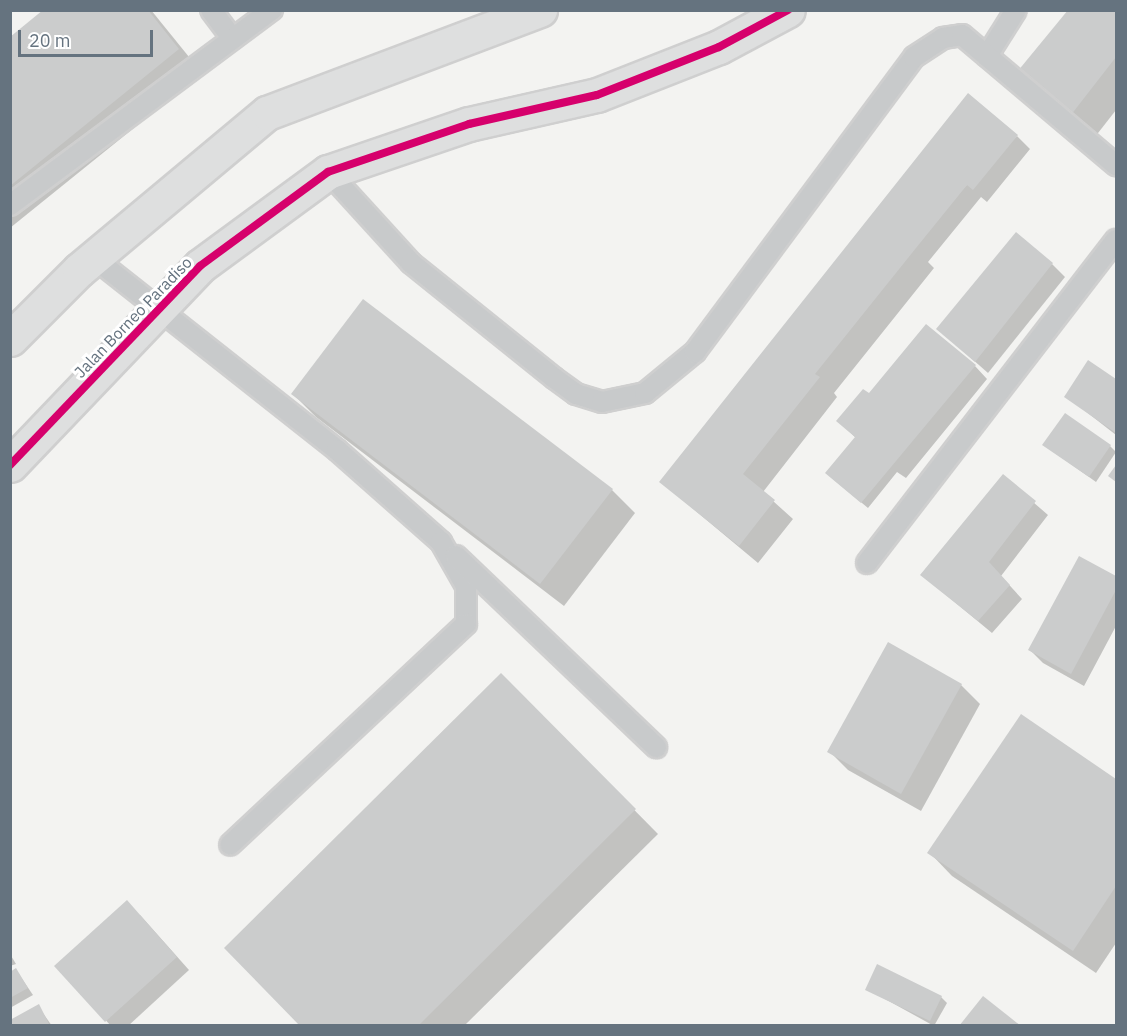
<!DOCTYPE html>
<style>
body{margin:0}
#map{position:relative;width:1127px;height:1036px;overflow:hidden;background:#f3f3f1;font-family:"IBM Plex Sans",sans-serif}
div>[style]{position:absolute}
.shadow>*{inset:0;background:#0003}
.building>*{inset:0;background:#cbcccc}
.roads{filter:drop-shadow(2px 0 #cfcfcf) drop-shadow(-2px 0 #cfcfcf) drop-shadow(0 2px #cfcfcf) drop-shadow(0 -2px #cfcfcf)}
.lane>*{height:20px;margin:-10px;padding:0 10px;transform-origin:10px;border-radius:10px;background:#c8cacb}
.secondary>*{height:33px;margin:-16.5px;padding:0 16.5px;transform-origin:16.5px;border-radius:16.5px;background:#dedfdf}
.cycleway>*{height:8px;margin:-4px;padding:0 4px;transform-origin:4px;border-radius:4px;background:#d6006c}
span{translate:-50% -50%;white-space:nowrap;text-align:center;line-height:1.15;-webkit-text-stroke:6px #fff;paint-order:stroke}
.street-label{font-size:16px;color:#65737f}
.frame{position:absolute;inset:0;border:12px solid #65737f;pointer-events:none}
.scale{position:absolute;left:18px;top:30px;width:135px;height:27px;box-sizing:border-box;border:3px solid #65737f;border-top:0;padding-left:8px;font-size:18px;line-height:21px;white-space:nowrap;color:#65737f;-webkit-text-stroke:4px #fff;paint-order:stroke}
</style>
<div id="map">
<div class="shadow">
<div style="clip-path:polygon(46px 10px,151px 10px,202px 73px,10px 228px,10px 39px)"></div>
<div style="clip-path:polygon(1070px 10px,1116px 10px,1116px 110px,1091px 142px,1015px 77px)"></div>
<div style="clip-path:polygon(1017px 136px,1030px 149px,987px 202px,981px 197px,928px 262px,934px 268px,834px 393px,837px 397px,763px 492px,793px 519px,758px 563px,661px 482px)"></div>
<div style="clip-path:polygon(1052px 264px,1065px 277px,988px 373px,938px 329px)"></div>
<div style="clip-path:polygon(1089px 362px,1116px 381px,1116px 435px,1066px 396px)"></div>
<div style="clip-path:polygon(975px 366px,987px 379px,906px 478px,897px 472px,868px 508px,833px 479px,856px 438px,838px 421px,869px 395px)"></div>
<div style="clip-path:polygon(293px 394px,612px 490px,635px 513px,564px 606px,316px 417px)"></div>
<div style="clip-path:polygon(1044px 445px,1110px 446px,1116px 452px,1096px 482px)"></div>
<div style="clip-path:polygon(1003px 476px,1048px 515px,1001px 576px,1022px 599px,992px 633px,922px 575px)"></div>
<div style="clip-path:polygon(1080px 558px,1116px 578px,1116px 626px,1084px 686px,1043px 663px,1030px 650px)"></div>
<div style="clip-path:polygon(501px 675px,658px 834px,464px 1026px,302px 1026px)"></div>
<div style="clip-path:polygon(961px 685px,980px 704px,921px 811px,848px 770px,829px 751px)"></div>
<div style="clip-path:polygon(1022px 716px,1116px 781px,1116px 943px,1096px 973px,952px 876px,929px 852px)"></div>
<div style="clip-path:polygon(140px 915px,189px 970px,128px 1026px,111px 1026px,56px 966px)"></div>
<div style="clip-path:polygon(10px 954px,16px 964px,10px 966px)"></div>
<div style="clip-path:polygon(16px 970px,33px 995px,10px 1008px,10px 973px)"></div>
<div style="clip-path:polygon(867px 989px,941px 997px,947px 1003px,934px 1026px)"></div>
<div style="clip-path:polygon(38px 1006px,52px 1026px,10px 1026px)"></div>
</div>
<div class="building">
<div style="clip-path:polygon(43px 10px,148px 10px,179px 49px,10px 186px,10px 37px)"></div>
<div style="clip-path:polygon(1068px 10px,1116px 10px,1116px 57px,1067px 120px,1013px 77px)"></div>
<div style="clip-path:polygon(968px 93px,1018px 135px,973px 190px,967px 185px,916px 248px,815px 374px,820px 377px,743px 474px,775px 500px,739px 546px,659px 482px)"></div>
<div style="clip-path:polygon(1016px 232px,1053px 263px,975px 362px,936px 329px)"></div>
<div style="clip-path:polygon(363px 299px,613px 489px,540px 584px,291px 394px)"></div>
<div style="clip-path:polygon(926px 324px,976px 365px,861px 503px,825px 473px,855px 437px,836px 421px,863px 389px,869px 393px)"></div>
<div style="clip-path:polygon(1088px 360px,1116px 379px,1116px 433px,1064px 397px)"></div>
<div style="clip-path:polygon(1065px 413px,1111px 445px,1089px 477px,1042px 445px)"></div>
<div style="clip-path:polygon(1116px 465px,1116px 482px,1108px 476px)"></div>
<div style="clip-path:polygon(1003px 474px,1036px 501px,989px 562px,1010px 585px,978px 621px,920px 575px)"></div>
<div style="clip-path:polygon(1079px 556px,1116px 576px,1116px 590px,1071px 674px,1028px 650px)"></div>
<div style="clip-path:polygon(888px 642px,962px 684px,901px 794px,827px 752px)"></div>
<div style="clip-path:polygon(501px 673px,636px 809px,418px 1026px,300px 1026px,224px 948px)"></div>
<div style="clip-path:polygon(1021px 714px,1116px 779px,1116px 886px,1073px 951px,927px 853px)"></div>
<div style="clip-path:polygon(127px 900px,177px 957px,105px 1022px,54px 966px)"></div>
<div style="clip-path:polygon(877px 964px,942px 996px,930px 1021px,865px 990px)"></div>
<div style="clip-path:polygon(16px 968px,28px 988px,10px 998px,10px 972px)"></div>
<div style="clip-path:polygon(983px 996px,1021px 1026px,959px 1026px)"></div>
<div style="clip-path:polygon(39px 1004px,50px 1026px,10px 1026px,10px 1020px)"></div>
</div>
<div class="roads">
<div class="lane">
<div style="left:211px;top:10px;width:36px;rotate:53deg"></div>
<div style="left:987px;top:56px;width:54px;rotate:-57.8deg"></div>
<div style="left:328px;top:172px;width:123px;rotate:47.6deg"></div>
<div style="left:411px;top:263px;width:184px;rotate:38.8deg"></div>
<div style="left:554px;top:378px;width:27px;rotate:36deg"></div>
<div style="left:576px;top:394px;width:27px;rotate:17deg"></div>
<div style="left:602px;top:402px;width:44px;rotate:-11.8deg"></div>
<div style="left:645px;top:393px;width:65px;rotate:-39.4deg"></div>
<div style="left:695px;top:352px;width:367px;rotate:-53.4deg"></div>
<div style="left:914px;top:57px;width:35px;rotate:-33deg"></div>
<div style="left:943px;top:38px;width:19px;rotate:-9deg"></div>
<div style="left:962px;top:35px;width:202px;rotate:40.2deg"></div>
<div style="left:10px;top:205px;width:327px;rotate:-36.7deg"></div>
<div style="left:94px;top:258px;width:310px;rotate:38.3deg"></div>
<div style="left:337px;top:450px;width:139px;rotate:41.5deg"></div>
<div style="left:441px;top:542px;width:51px;rotate:60.4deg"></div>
<div style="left:466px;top:586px;width:38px;rotate:90deg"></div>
<div style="left:466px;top:624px;width:323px;rotate:136.9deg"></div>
<div style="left:456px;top:556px;width:277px;rotate:43.7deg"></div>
<div style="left:867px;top:563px;width:408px;rotate:-52.4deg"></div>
</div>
<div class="secondary">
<div style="left:10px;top:339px;width:98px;rotate:-45deg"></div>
<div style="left:79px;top:270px;width:245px;rotate:-39.9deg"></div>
<div style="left:267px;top:113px;width:292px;rotate:-20.7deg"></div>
<div style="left:10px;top:465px;width:275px;rotate:-46.3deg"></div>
<div style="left:200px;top:266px;width:159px;rotate:-36.3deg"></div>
<div style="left:328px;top:172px;width:149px;rotate:-18.8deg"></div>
<div style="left:469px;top:124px;width:131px;rotate:-12.8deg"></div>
<div style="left:597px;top:95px;width:131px;rotate:-21.5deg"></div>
<div style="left:719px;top:47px;width:78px;rotate:-28.2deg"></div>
</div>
</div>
<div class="cycleway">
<div style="left:10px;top:465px;width:275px;rotate:-46.3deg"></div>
<div style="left:200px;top:266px;width:159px;rotate:-36.3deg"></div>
<div style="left:328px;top:172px;width:149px;rotate:-18.8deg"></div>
<div style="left:469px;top:124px;width:131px;rotate:-12.8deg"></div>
<div style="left:597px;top:95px;width:131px;rotate:-21.5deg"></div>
<div style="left:719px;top:47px;width:78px;rotate:-28.2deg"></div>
</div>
<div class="street-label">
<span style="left:133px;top:317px;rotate:-46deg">Jalan Borneo Paradiso</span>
</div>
<div class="frame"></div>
<div class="scale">20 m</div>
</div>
